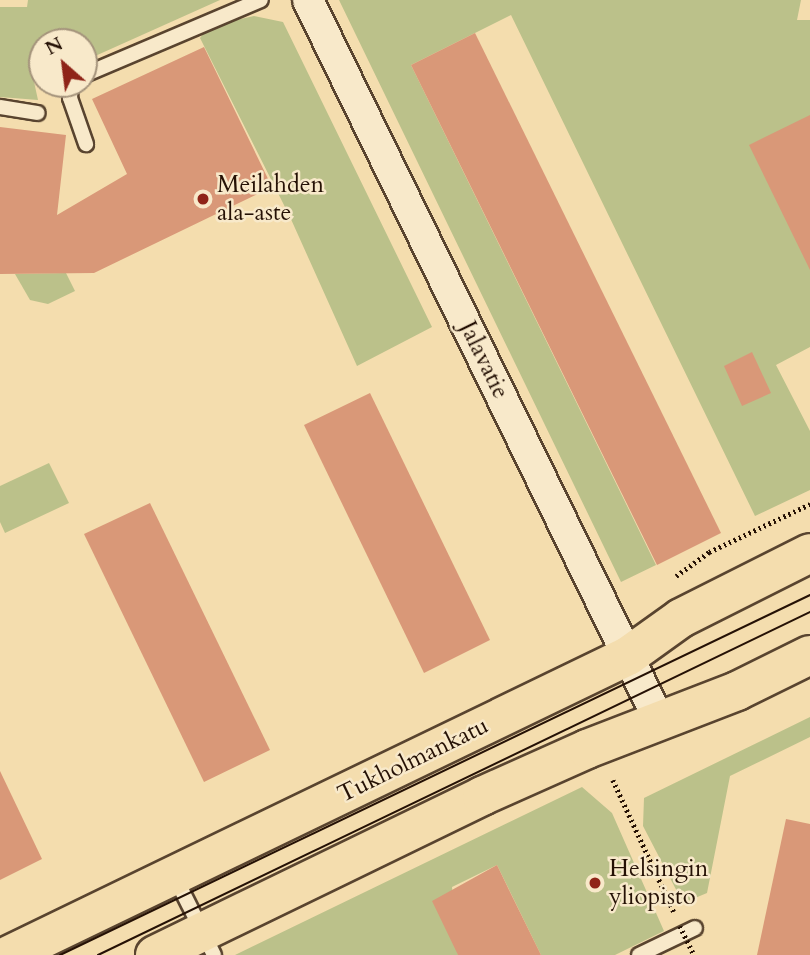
<!DOCTYPE html>
<style>
body{margin:0}
#map{position:relative;width:810px;height:955px;overflow:hidden;background:#f4ddae;font-family:Cardo,serif}
div>[style]{position:absolute}
.green>*{inset:0;background:#bbc18a}
.building>*{inset:0;background:#d99878}
.path>*{height:4.5px;margin-top:-2.25px;transform-origin:0;background:repeating-linear-gradient(90deg,#251105 0 2px,transparent 0 5.5px)}
.roads{filter:drop-shadow(2px 0 #59442f) drop-shadow(-2px 0 #59442f) drop-shadow(0 2px #59442f) drop-shadow(0 -2px #59442f)}
.service>*{height:14px;margin:-7px;padding:0 7px;transform-origin:7px;border-radius:7px;background:#f8e9ca}
.minor>*{height:30px;margin:-15px;padding:0 15px;transform-origin:15px;border-radius:15px;background:#f8e9ca}
.primary>*{height:38px;margin:-19px;padding:0 19px;transform-origin:19px;border-radius:19px;background:#f4ddae}
.tram>*{height:2px;margin:-1px;padding:0 1px;transform-origin:1px;border-radius:1px;background:#251105}
.path-bridge>*{height:4.5px;margin-top:-2.25px;transform-origin:0;background:repeating-linear-gradient(90deg,#251105 0 2px,transparent 0 5.5px)}
.dots>*{width:19px;height:19px;translate:-50% -50%;box-sizing:border-box;border:4px solid #f8e9ca;border-radius:50%}
span{translate:-50% -50%;white-space:nowrap;text-align:center;line-height:1.15;-webkit-text-stroke:5px #f8e9ca;paint-order:stroke}
.poi-label{font-size:24px;color:#251105}
.left{translate:0 -50%;text-align:left}
.street-label{font-size:24px;color:#251105}
.north{position:absolute;left:28px;top:28px;width:70px;height:70px;box-sizing:border-box;background:#f8e9ca;border:2px solid #a4937b;border-radius:50%;rotate:332deg;font-size:19px;font-weight:700;line-height:28px;text-align:center;color:#251105}
.north::after{content:'';display:block;margin:auto;width:24px;height:32px;background:#8f2418;clip-path:polygon(50% 0,100% 100%,50% 72%,0 100%)}
</style>
<div id="map">
<div class="green">
<div style="clip-path:polygon(28px 0,220px 0,84px 61px,84px 42px,42px 42px,42px 66px,31px 68px,38px 100px,0 97px,0 7px,27px 7px)"></div>
<div style="clip-path:polygon(339px 0,801px 0,797px 20px,810px 20px,810px 347px,776px 365px,810px 431px,810px 490px,755px 516px,511px 15px,411px 65px,656px 565px,621px 582px)"></div>
<div style="clip-path:polygon(254px 16px,283px 22px,432px 327px,357px 366px,290px 217px,200px 38px,209px 26px)"></div>
<div style="clip-path:polygon(66px 273px,75px 291px,48px 304px,30px 300px,15px 274px)"></div>
<div style="clip-path:polygon(49px 463px,69px 503px,5px 533px,0 522px,0 486px)"></div>
<div style="clip-path:polygon(810px 717px,810px 737px,730px 776px,707px 893px,683px 903px,643px 826px,644px 798px)"></div>
<div style="clip-path:polygon(582px 787px,612px 813px,664px 931px,615px 955px,541px 955px,497px 865px,452px 887px,458px 955px,235px 955px)"></div>
</div>
<div class="building">
<div style="clip-path:polygon(475px 33px,721px 533px,657px 565px,411px 65px)"></div>
<div style="clip-path:polygon(204px 47px,272px 187px,94px 273px,0 274px,0 127px,66px 135px,57px 215px,127px 174px,92px 99px)"></div>
<div style="clip-path:polygon(810px 115px,810px 270px,749px 145px)"></div>
<div style="clip-path:polygon(752px 352px,771px 393px,742px 406px,724px 366px)"></div>
<div style="clip-path:polygon(370px 393px,490px 640px,424px 673px,304px 425px)"></div>
<div style="clip-path:polygon(150px 503px,270px 750px,204px 782px,84px 534px)"></div>
<div style="clip-path:polygon(0 771px,42px 859px,0 880px)"></div>
<div style="clip-path:polygon(786px 819px,810px 824px,810px 955px,757px 955px)"></div>
<div style="clip-path:polygon(497px 865px,511px 894px,541px 955px,458px 955px,432px 901px)"></div>
</div>
<div class="path">
<div style="left:676px;top:576px;width:41px;rotate:-36deg"></div>
<div style="left:709px;top:552px;width:112px;rotate:-25.4deg"></div>
<div style="left:613px;top:780px;width:145px;rotate:65.2deg"></div>
</div>
<div class="roads">
<div class="service">
<div style="left:84px;top:75px;width:192px;rotate:-23deg"></div>
<div style="left:71px;top:84px;width:14px;rotate:94deg"></div>
<div style="left:70px;top:98px;width:49px;rotate:70.8deg"></div>
<div style="left:0;top:107px;width:38px;rotate:9deg"></div>
<div style="left:175px;top:877px;width:87px;rotate:63.4deg"></div>
<div style="left:639px;top:955px;width:62px;rotate:-25.7deg"></div>
</div>
<div class="minor">
<div style="left:308px;top:0;width:801px;rotate:64.01deg"></div>
</div>
<div class="primary">
<div style="left:9px;top:955px;width:687px;rotate:-25.78deg"></div>
<div style="left:628px;top:656px;width:65px;rotate:-35.6deg"></div>
<div style="left:681px;top:618px;width:144px;rotate:-26.7deg"></div>
<div style="left:155px;top:955px;width:364px;rotate:-25.9deg"></div>
<div style="left:482px;top:796px;width:115px;rotate:-24.1deg"></div>
<div style="left:587px;top:749px;width:161px;rotate:-21.1deg"></div>
<div style="left:737px;top:691px;width:81px;rotate:-26.3deg"></div>
</div>
</div>
<div class="tram">
<div style="left:60px;top:955px;width:832px;rotate:-25.64deg"></div>
<div style="left:98px;top:955px;width:790px;rotate:-25.72deg"></div>
</div>
<div class="path-bridge">
<div style="left:680px;top:926px;width:32px;rotate:64deg"></div>
</div>
<div class="dots">
<div style="left:203px;top:199px;background:#8f2418"></div>
<div style="left:595px;top:883px;background:#8f2418"></div>
</div>
<div class="poi-label">
<span class="left" style="left:217px;top:199px">Meilahden<br>ala-aste</span>
<span class="left" style="left:609px;top:883px">Helsingin<br>yliopisto</span>
</div>
<div class="street-label">
<span style="left:484px;top:360px;rotate:64deg">Jalavatie</span>
<span style="left:413px;top:760px;rotate:-26deg">Tukholmankatu</span>
</div>
<div class="north">N</div>
</div>
